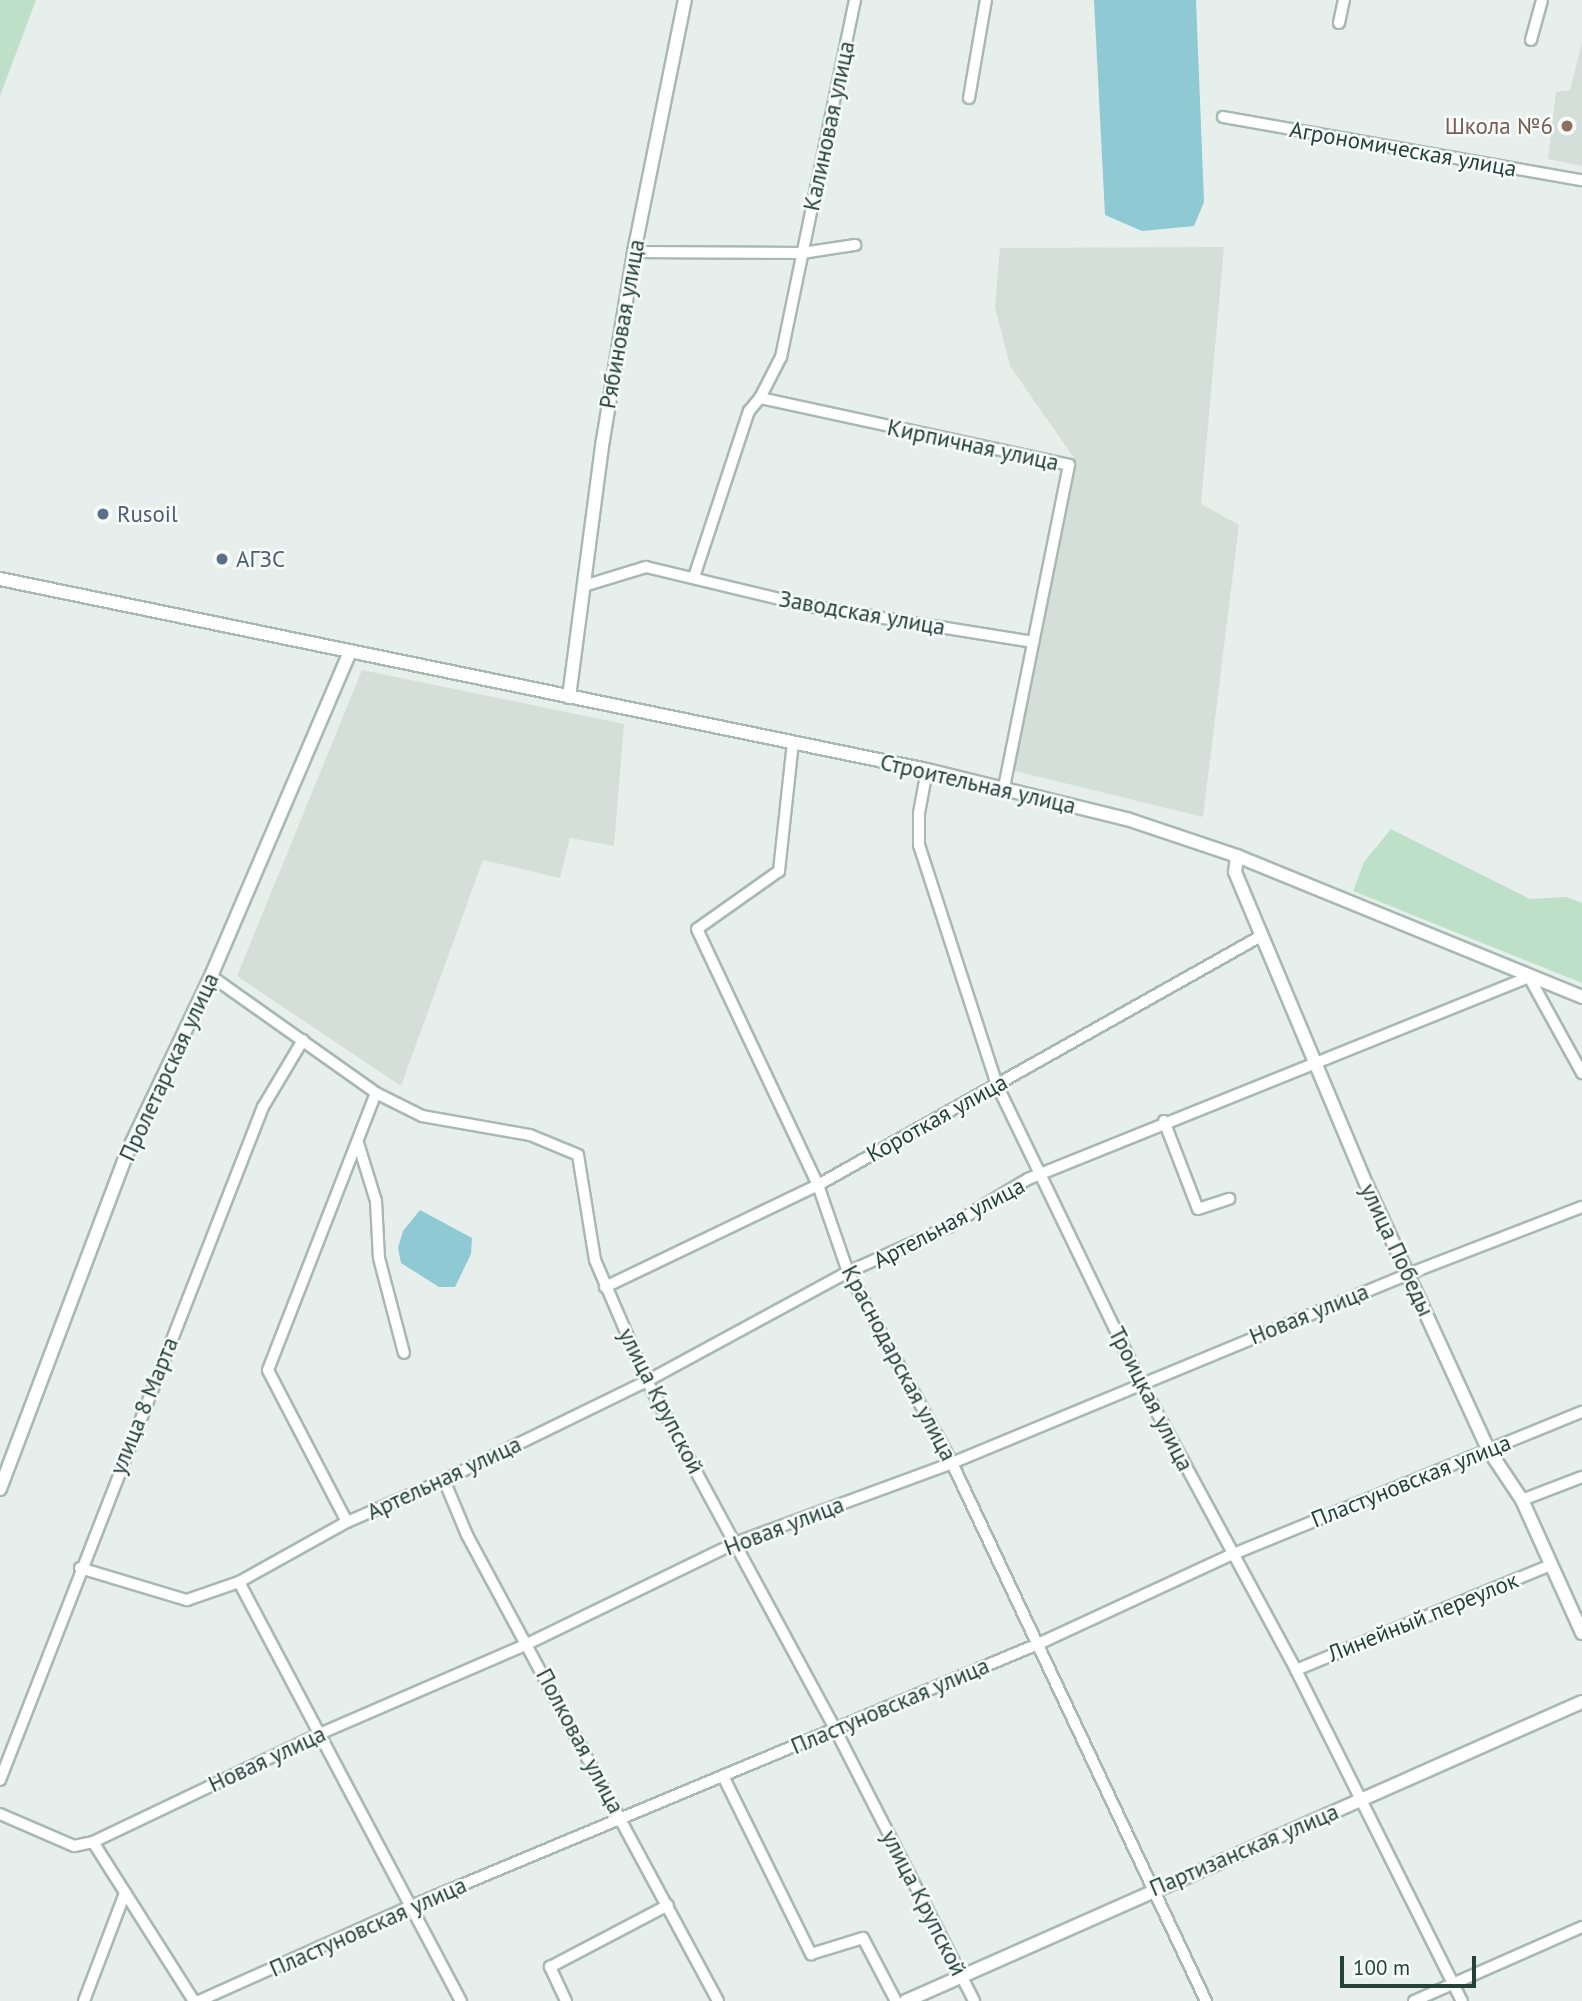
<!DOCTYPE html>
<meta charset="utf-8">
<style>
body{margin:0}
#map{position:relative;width:1582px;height:2001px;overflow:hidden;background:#e6efeb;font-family:"PT Sans",sans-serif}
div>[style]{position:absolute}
.built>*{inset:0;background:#d4dfda}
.green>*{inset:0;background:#bfe0c8}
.water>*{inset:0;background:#8ec9d4}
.roads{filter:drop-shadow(2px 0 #a8b8b2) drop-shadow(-2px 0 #a8b8b2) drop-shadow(0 2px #a8b8b2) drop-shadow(0 -2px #a8b8b2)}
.minor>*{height:10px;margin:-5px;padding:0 5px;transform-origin:5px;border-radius:5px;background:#fff}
.tertiary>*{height:12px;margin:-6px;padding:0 6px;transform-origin:6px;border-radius:6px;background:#fff}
.dots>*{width:19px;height:19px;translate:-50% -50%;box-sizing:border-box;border:4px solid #f7fbf9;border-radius:50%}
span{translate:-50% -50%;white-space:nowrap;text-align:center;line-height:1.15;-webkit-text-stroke:5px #f7fbf9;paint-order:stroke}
.street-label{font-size:23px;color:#24423a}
.education-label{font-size:23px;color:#785e54}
.right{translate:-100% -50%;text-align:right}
.service-label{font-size:23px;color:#4e5e75}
.left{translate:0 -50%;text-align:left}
.scale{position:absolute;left:1340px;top:1956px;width:136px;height:32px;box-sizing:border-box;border:4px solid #24423a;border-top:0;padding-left:9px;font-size:21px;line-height:24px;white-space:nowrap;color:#24423a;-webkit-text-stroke:5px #f7fbf9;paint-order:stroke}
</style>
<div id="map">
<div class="built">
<div style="clip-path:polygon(1582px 42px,1582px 166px,1548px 159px,1556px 92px,1570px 90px)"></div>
<div style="clip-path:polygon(1224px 247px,1201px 504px,1239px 525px,1203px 817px,1011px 770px,1074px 458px,1010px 366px,995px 307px,1000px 248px)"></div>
<div style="clip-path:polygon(362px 670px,624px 724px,614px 846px,570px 838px,560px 878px,483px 860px,401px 1086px,237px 976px)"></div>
</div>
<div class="green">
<div style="clip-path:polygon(0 0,36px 0,0 96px)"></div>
<div style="clip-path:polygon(1391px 829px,1530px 899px,1566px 897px,1582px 903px,1582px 983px,1353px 891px,1364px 862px)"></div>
</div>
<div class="water">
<div style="clip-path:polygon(1094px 0,1196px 0,1204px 202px,1194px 226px,1142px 231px,1105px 215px)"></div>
<div style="clip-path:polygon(420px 1210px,472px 1238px,471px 1254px,455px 1287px,439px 1287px,401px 1263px,398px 1248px,403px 1231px)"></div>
</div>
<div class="roads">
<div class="minor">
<div style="left:1339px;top:23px;width:24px;rotate:-78deg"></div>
<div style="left:1531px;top:40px;width:41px;rotate:-74.6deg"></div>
<div style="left:969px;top:98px;width:99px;rotate:-80.2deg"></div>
<div style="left:1223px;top:117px;width:364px;rotate:10deg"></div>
<div style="left:634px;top:252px;width:168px;rotate:0.3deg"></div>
<div style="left:802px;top:253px;width:54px;rotate:-8.6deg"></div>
<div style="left:760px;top:398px;width:316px;rotate:12.2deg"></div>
<div style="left:1069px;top:465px;width:329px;rotate:101.4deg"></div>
<div style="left:694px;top:577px;width:175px;rotate:-71.7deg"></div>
<div style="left:749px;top:411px;width:17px;rotate:-50deg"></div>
<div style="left:760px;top:398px;width:46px;rotate:-62.9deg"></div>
<div style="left:781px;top:357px;width:365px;rotate:-78.3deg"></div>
<div style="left:587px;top:585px;width:62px;rotate:-17deg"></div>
<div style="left:646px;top:567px;width:168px;rotate:13.5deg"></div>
<div style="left:809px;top:606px;width:227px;rotate:9.1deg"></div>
<div style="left:793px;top:742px;width:130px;rotate:96.2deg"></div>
<div style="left:779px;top:871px;width:100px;rotate:144.7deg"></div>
<div style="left:697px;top:929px;width:283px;rotate:64.7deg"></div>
<div style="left:818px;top:1185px;width:92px;rotate:71deg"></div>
<div style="left:848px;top:1272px;width:217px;rotate:61.4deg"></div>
<div style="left:952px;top:1463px;width:595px;rotate:64.73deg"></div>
<div style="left:927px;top:770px;width:44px;rotate:100.5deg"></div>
<div style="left:919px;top:813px;width:32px;rotate:90deg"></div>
<div style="left:919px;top:845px;width:252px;rotate:72deg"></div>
<div style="left:997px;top:1085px;width:331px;rotate:64.2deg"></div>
<div style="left:1141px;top:1383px;width:326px;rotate:61.6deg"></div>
<div style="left:1296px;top:1670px;width:370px;rotate:63.4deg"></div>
<div style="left:211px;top:976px;width:202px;rotate:35.3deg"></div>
<div style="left:376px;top:1093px;width:51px;rotate:26.6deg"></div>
<div style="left:422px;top:1116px;width:110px;rotate:10deg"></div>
<div style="left:530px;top:1135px;width:52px;rotate:22.6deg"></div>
<div style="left:578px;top:1155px;width:106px;rotate:80.8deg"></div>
<div style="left:595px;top:1260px;width:132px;rotate:66.7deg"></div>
<div style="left:647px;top:1381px;width:396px;rotate:61.6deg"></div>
<div style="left:835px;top:1729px;width:305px;rotate:62.9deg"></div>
<div style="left:1164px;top:1121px;width:94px;rotate:68.9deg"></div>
<div style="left:1198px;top:1209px;width:33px;rotate:-18deg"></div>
<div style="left:358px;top:1143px;width:61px;rotate:72.8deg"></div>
<div style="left:376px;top:1201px;width:57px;rotate:87deg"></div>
<div style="left:379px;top:1258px;width:98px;rotate:75.3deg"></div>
<div style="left:605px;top:1287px;width:236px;rotate:-25.6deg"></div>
<div style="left:818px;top:1185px;width:508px;rotate:-29.34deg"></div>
<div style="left:444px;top:1480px;width:60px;rotate:67.3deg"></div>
<div style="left:467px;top:1535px;width:529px;rotate:61.69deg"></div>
<div style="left:1522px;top:1500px;width:64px;rotate:-21deg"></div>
<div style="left:347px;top:1522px;width:171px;rotate:-117.5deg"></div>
<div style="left:268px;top:1370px;width:297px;rotate:-68.7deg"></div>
<div style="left:80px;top:1568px;width:112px;rotate:16.7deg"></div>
<div style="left:187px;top:1600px;width:55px;rotate:-19.1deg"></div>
<div style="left:239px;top:1582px;width:124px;rotate:-29.1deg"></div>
<div style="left:347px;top:1522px;width:106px;rotate:-23.4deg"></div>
<div style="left:444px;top:1480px;width:226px;rotate:-26deg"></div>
<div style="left:647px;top:1381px;width:229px;rotate:-28.5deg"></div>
<div style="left:848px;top:1272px;width:110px;rotate:-24.2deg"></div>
<div style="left:948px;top:1227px;width:93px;rotate:-31deg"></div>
<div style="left:1028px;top:1179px;width:540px;rotate:-21.96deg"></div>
<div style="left:1529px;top:977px;width:110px;rotate:61.1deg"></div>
<div style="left:239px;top:1582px;width:474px;rotate:62.1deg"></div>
<div style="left:1296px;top:1670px;width:276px;rotate:-22.4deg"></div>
<div style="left:723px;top:1776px;width:199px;rotate:63.7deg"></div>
<div style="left:811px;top:1954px;width:54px;rotate:-17.1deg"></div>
<div style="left:863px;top:1938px;width:71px;rotate:62.4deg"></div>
<div style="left:0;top:1780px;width:723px;rotate:-68.66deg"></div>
<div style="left:263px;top:1107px;width:78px;rotate:-59.2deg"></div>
<div style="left:0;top:1814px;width:81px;rotate:23.4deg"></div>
<div style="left:74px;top:1846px;width:19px;rotate:-12deg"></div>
<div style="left:93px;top:1842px;width:248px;rotate:-25.5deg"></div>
<div style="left:317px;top:1735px;width:229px;rotate:-23.4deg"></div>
<div style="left:527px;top:1644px;width:231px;rotate:-25.9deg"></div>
<div style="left:735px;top:1543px;width:231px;rotate:-20.2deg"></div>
<div style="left:952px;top:1463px;width:494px;rotate:-22.5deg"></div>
<div style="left:1408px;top:1274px;width:186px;rotate:-21.1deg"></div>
<div style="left:93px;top:1842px;width:188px;rotate:57.6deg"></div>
<div style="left:84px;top:2001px;width:116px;rotate:-69.2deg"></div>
<div style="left:199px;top:2001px;width:230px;rotate:-24.1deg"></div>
<div style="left:409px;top:1907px;width:682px;rotate:-22.69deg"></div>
<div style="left:1038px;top:1644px;width:213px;rotate:-24.8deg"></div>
<div style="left:1231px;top:1555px;width:379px;rotate:-22.2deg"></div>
<div style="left:566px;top:2001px;width:38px;rotate:-115deg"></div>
<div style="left:550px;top:1967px;width:133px;rotate:-27.7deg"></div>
<div style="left:1414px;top:2001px;width:184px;rotate:-23.8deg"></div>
</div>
<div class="tertiary">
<div style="left:0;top:579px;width:946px;rotate:11.64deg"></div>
<div style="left:927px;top:770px;width:206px;rotate:13.8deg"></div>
<div style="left:1127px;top:819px;width:116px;rotate:18.6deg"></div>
<div style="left:1237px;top:856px;width:373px;rotate:22.2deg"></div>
<div style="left:569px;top:697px;width:259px;rotate:-82.5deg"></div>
<div style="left:603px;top:440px;width:191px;rotate:-80.6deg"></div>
<div style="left:634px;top:252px;width:257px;rotate:-78.6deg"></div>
<div style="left:1237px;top:856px;width:16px;rotate:97deg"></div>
<div style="left:1235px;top:872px;width:343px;rotate:67.2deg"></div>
<div style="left:1368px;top:1188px;width:287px;rotate:65.3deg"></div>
<div style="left:1488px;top:1449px;width:61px;rotate:56.3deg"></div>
<div style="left:1522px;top:1500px;width:146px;rotate:65.7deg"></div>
<div style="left:0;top:1489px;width:361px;rotate:-69.3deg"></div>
<div style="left:128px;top:1151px;width:194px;rotate:-64.6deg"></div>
<div style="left:211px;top:976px;width:353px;rotate:-66.8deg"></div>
<div style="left:906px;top:2001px;width:739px;rotate:-23.86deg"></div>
</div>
</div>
<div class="dots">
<div style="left:1567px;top:126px;background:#8d6e63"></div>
<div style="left:103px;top:514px;background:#5c6f8a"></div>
<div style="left:222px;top:559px;background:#5c6f8a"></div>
</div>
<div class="street-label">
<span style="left:829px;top:126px;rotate:-78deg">Калиновая улица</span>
<span style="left:1403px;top:149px;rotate:10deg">Агрономическая улица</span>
<span style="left:622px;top:324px;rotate:-80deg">Рябиновая улица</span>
<span style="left:973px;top:445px;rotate:12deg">Кирпичная улица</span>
<span style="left:862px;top:613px;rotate:10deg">Заводская улица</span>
<span style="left:978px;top:784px;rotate:13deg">Строительная улица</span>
<span style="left:169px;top:1067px;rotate:-65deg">Пролетарская улица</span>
<span style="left:937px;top:1118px;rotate:-29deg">Короткая улица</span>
<span style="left:949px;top:1223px;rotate:-28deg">Артельная улица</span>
<span style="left:1397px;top:1250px;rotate:65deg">улица Победы</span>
<span style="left:1309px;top:1314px;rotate:-22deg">Новая улица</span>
<span style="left:899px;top:1363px;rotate:62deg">Краснодарская улица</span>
<span style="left:1151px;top:1399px;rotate:63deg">Троицкая улица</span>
<span style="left:661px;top:1401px;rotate:63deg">улица Крупской</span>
<span style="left:144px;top:1406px;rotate:-68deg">улица 8 Марта</span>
<span style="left:444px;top:1478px;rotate:-25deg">Артельная улица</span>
<span style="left:1411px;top:1481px;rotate:-22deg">Пластуновская улица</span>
<span style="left:784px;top:1526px;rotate:-21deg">Новая улица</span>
<span style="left:1423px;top:1617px;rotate:-22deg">Линейный переулок</span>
<span style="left:890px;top:1706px;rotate:-23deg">Пластуновская улица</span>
<span style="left:580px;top:1741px;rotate:62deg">Полковая улица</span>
<span style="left:267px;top:1759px;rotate:-25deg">Новая улица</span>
<span style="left:1244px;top:1850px;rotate:-23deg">Партизанская улица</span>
<span style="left:924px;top:1903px;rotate:63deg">улица Крупской</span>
<span style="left:368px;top:1927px;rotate:-24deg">Пластуновская улица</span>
</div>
<div class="education-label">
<span class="right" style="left:1553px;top:126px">Школа №6</span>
</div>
<div class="service-label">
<span class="left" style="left:117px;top:514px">Rusoil</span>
<span class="left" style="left:236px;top:559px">АГЗС</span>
</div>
<div class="scale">100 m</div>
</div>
